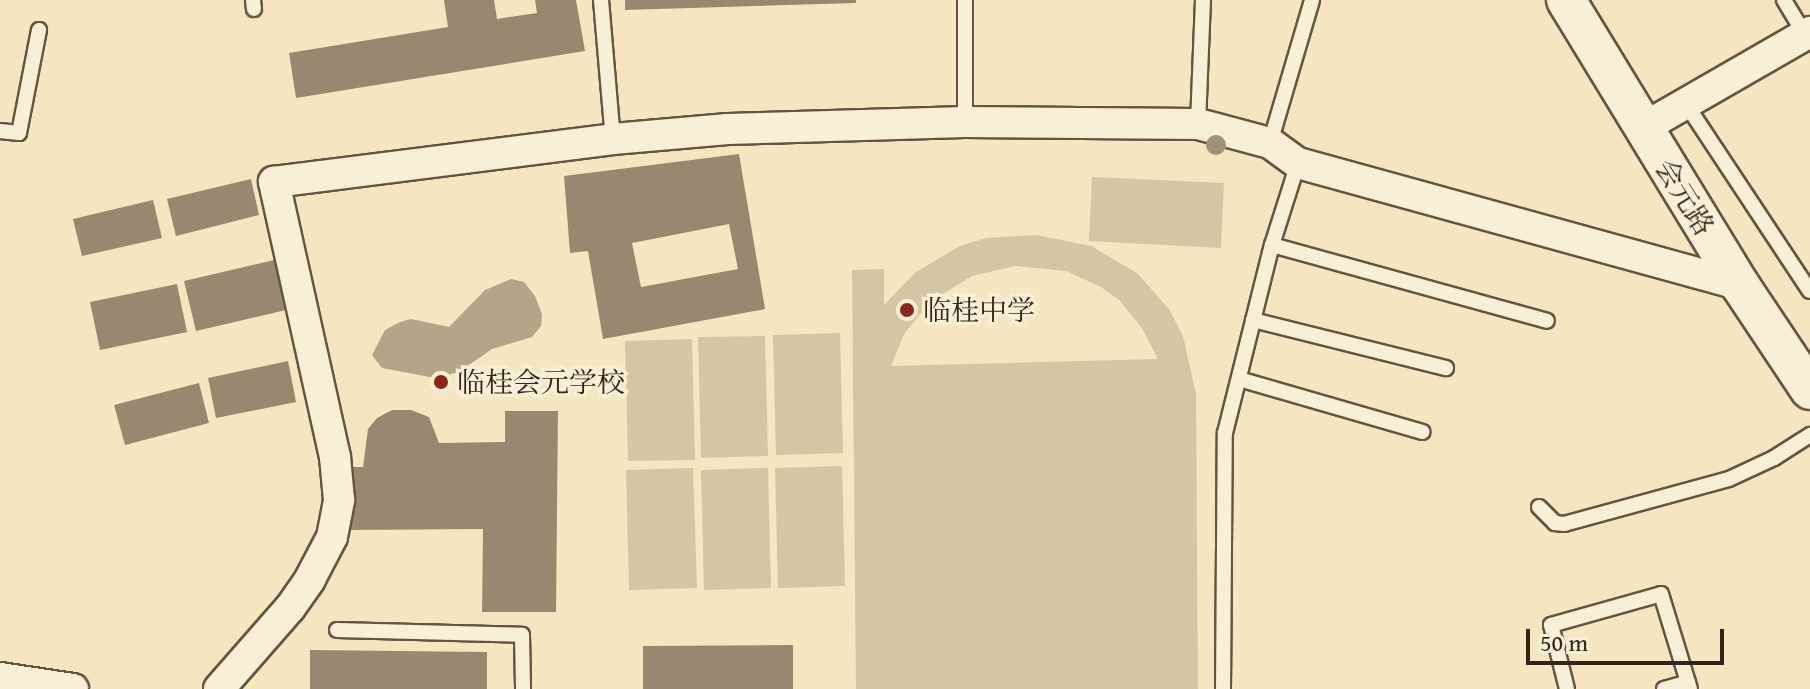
<!DOCTYPE html>
<meta charset="utf-8">
<style>
body{margin:0}
#map{position:relative;width:1810px;height:689px;overflow:hidden;background:#f5e6c2;font-family:"Gentium Book Plus","Noto Serif SC",serif}
div>[style]{position:absolute}
.green>*{inset:0;background:#d4c5a5}
.water>*{inset:0;background:#b4a488}
.building>*{inset:0;background:#998870}
.roads{filter:drop-shadow(2px 0 #655442) drop-shadow(-2px 0 #655442) drop-shadow(0 2px #655442) drop-shadow(0 -2px #655442)}
.service>*{height:14px;margin:-7px;padding:0 7px;transform-origin:7px;border-radius:7px;background:#f8efd7}
.minor>*{height:30px;margin:-15px;padding:0 15px;transform-origin:15px;border-radius:15px;background:#f8efd7}
.tertiary>*{height:38px;margin:-19px;padding:0 19px;transform-origin:19px;border-radius:19px;background:#f8efd7}
.trees>*{width:20px;height:20px;margin:-10px;border-radius:50%;background:#a19177}
.dots>*{width:22px;height:22px;translate:-50% -50%;box-sizing:border-box;border:4px solid #f8efd7;border-radius:50%}
span{translate:-50% -50%;white-space:nowrap;text-align:center;line-height:1.15;-webkit-text-stroke:7px #f8efd7;paint-order:stroke}
.street-label{font-size:28px;color:#352317}
.poi-label{font-size:28px;color:#352317}
.left{translate:0 -50%;text-align:left}
.scale{position:absolute;left:1526px;top:629px;width:198px;height:36px;box-sizing:border-box;border:4px solid #352317;border-top:0;padding-left:10px;font-size:24px;line-height:28px;white-space:nowrap;color:#352317;-webkit-text-stroke:6px #f8efd7;paint-order:stroke}
</style>
<div id="map">
<div class="green">
<div style="clip-path:polygon(1092px 177px,1224px 183px,1221px 248px,1089px 241px)"></div>
<div style="clip-path:polygon(evenodd,1036px 235px,1091px 246px,1137px 273px,1169px 309px,1183px 336px,1196px 394px,1198px 689px,856px 689px,852px 270px,884px 269px,884px 305px,916px 272px,960px 246px,986px 238px,1036px 235px,1015px 266px,1066px 271px,1101px 287px,1119px 300px,1142px 328px,1158px 359px,891px 366px,904px 334px,931px 301px,972px 276px,1015px 266px)"></div>
<div style="clip-path:polygon(840px 333px,843px 453px,776px 455px,773px 335px)"></div>
<div style="clip-path:polygon(765px 336px,768px 456px,701px 458px,698px 337px)"></div>
<div style="clip-path:polygon(692px 339px,695px 460px,628px 461px,625px 341px)"></div>
<div style="clip-path:polygon(842px 466px,845px 586px,778px 588px,775px 468px)"></div>
<div style="clip-path:polygon(693px 468px,697px 588px,629px 590px,626px 470px)"></div>
<div style="clip-path:polygon(768px 468px,771px 588px,704px 590px,701px 470px)"></div>
</div>
<div class="water">
<div style="clip-path:polygon(511px 279px,524px 282px,535px 296px,542px 314px,541px 326px,532px 337px,492px 349px,459px 372px,435px 378px,382px 368px,372px 355px,385px 330px,400px 322px,411px 319px,449px 327px,485px 290px)"></div>
</div>
<div class="building">
<div style="clip-path:polygon(444px 0,494px 0,497px 19px,537px 13px,535px 0,576px 0,585px 51px,296px 98px,289px 53px,448px 27px)"></div>
<div style="clip-path:polygon(625px 0,856px 0,856px 3px,625px 10px)"></div>
<div style="clip-path:polygon(evenodd,739px 154px,765px 309px,603px 339px,588px 251px,570px 253px,564px 176px,739px 154px,729px 224px,738px 269px,641px 287px,632px 243px,729px 224px)"></div>
<div style="clip-path:polygon(251px 179px,259px 215px,176px 236px,167px 199px)"></div>
<div style="clip-path:polygon(153px 200px,162px 238px,82px 256px,73px 219px)"></div>
<div style="clip-path:polygon(274px 260px,286px 310px,196px 331px,184px 281px)"></div>
<div style="clip-path:polygon(177px 284px,187px 332px,100px 350px,90px 302px)"></div>
<div style="clip-path:polygon(288px 361px,296px 402px,216px 418px,208px 378px)"></div>
<div style="clip-path:polygon(199px 383px,209px 423px,125px 445px,114px 405px)"></div>
<div style="clip-path:polygon(392px 410px,411px 410px,429px 417px,439px 443px,505px 442px,505px 411px,558px 411px,556px 612px,482px 612px,483px 529px,348px 530px,347px 467px,363px 467px,368px 429px,377px 418px)"></div>
<div style="clip-path:polygon(793px 645px,793px 689px,643px 689px,643px 646px)"></div>
<div style="clip-path:polygon(310px 650px,487px 652px,487px 689px,310px 689px)"></div>
</div>
<div class="roads">
<div class="service">
<div style="left:253px;top:0;width:9px;rotate:84deg"></div>
<div style="left:601px;top:0;width:140px;rotate:85.1deg"></div>
<div style="left:1784px;top:0;width:41px;rotate:59deg"></div>
<div style="left:1686px;top:104px;width:224px;rotate:56.5deg"></div>
<div style="left:965px;top:122px;width:122px;rotate:-90deg"></div>
<div style="left:1198px;top:124px;width:124px;rotate:-87.7deg"></div>
<div style="left:0;top:131px;width:19px;rotate:6deg"></div>
<div style="left:19px;top:133px;width:105px;rotate:-79deg"></div>
<div style="left:1270px;top:143px;width:149px;rotate:-73.6deg"></div>
<div style="left:1272px;top:245px;width:285px;rotate:15.4deg"></div>
<div style="left:1253px;top:320px;width:199px;rotate:14deg"></div>
<div style="left:1239px;top:379px;width:191px;rotate:16.1deg"></div>
<div style="left:1539px;top:507px;width:23px;rotate:45deg"></div>
<div style="left:1555px;top:523px;width:9px;rotate:6deg"></div>
<div style="left:1564px;top:524px;width:171px;rotate:-15.3deg"></div>
<div style="left:1729px;top:479px;width:50px;rotate:-25deg"></div>
<div style="left:1774px;top:458px;width:43px;rotate:-32.6deg"></div>
<div style="left:337px;top:630px;width:185px;rotate:1.5deg"></div>
<div style="left:522px;top:635px;width:54px;rotate:88.9deg"></div>
<div style="left:1223px;top:689px;width:256px;rotate:-89.6deg"></div>
<div style="left:1225px;top:433px;width:194px;rotate:-76deg"></div>
<div style="left:1272px;top:245px;width:86px;rotate:-72.4deg"></div>
<div style="left:1567px;top:689px;width:66px;rotate:-104deg"></div>
<div style="left:1551px;top:625px;width:114px;rotate:-15.7deg"></div>
<div style="left:1661px;top:594px;width:99px;rotate:73deg"></div>
<div style="left:1664px;top:689px;width:25px;rotate:-16deg"></div>
</div>
<div class="minor">
<div style="left:1643px;top:128px;width:193px;rotate:-29.9deg"></div>
<div style="left:0;top:678px;width:74px;rotate:8.6deg"></div>
<div style="left:219px;top:689px;width:108px;rotate:-48.8deg"></div>
<div style="left:290px;top:608px;width:35px;rotate:-55deg"></div>
<div style="left:310px;top:579px;width:47px;rotate:-62.4deg"></div>
<div style="left:332px;top:537px;width:38px;rotate:-79deg"></div>
<div style="left:339px;top:500px;width:43px;rotate:-95.3deg"></div>
<div style="left:335px;top:457px;width:282px;rotate:-102.5deg"></div>
<div style="left:274px;top:182px;width:342px;rotate:-7.2deg"></div>
<div style="left:613px;top:139px;width:115px;rotate:-5deg"></div>
<div style="left:728px;top:129px;width:237px;rotate:-1.7deg"></div>
<div style="left:965px;top:122px;width:233px;rotate:0.5deg"></div>
<div style="left:1198px;top:124px;width:74px;rotate:14.8deg"></div>
<div style="left:1270px;top:143px;width:34px;rotate:36deg"></div>
<div style="left:1298px;top:163px;width:459px;rotate:15.4deg"></div>
</div>
<div class="tertiary">
<div style="left:1566px;top:0;width:334px;rotate:58.6deg"></div>
<div style="left:1740px;top:285px;width:126px;rotate:56.3deg"></div>
</div>
</div>
<div class="trees">
<div style="left:1216px;top:145px"></div>
</div>
<div class="dots">
<div style="left:907px;top:310px;background:#8f2418"></div>
<div style="left:441px;top:382px;background:#8f2418"></div>
</div>
<div class="street-label">
<span style="left:1685px;top:197px;rotate:58deg">会元路</span>
</div>
<div class="poi-label">
<span class="left" style="left:923px;top:310px">临桂中学</span>
<span class="left" style="left:457px;top:382px">临桂会元学校</span>
</div>
<div class="scale">50 m</div>
</div>
